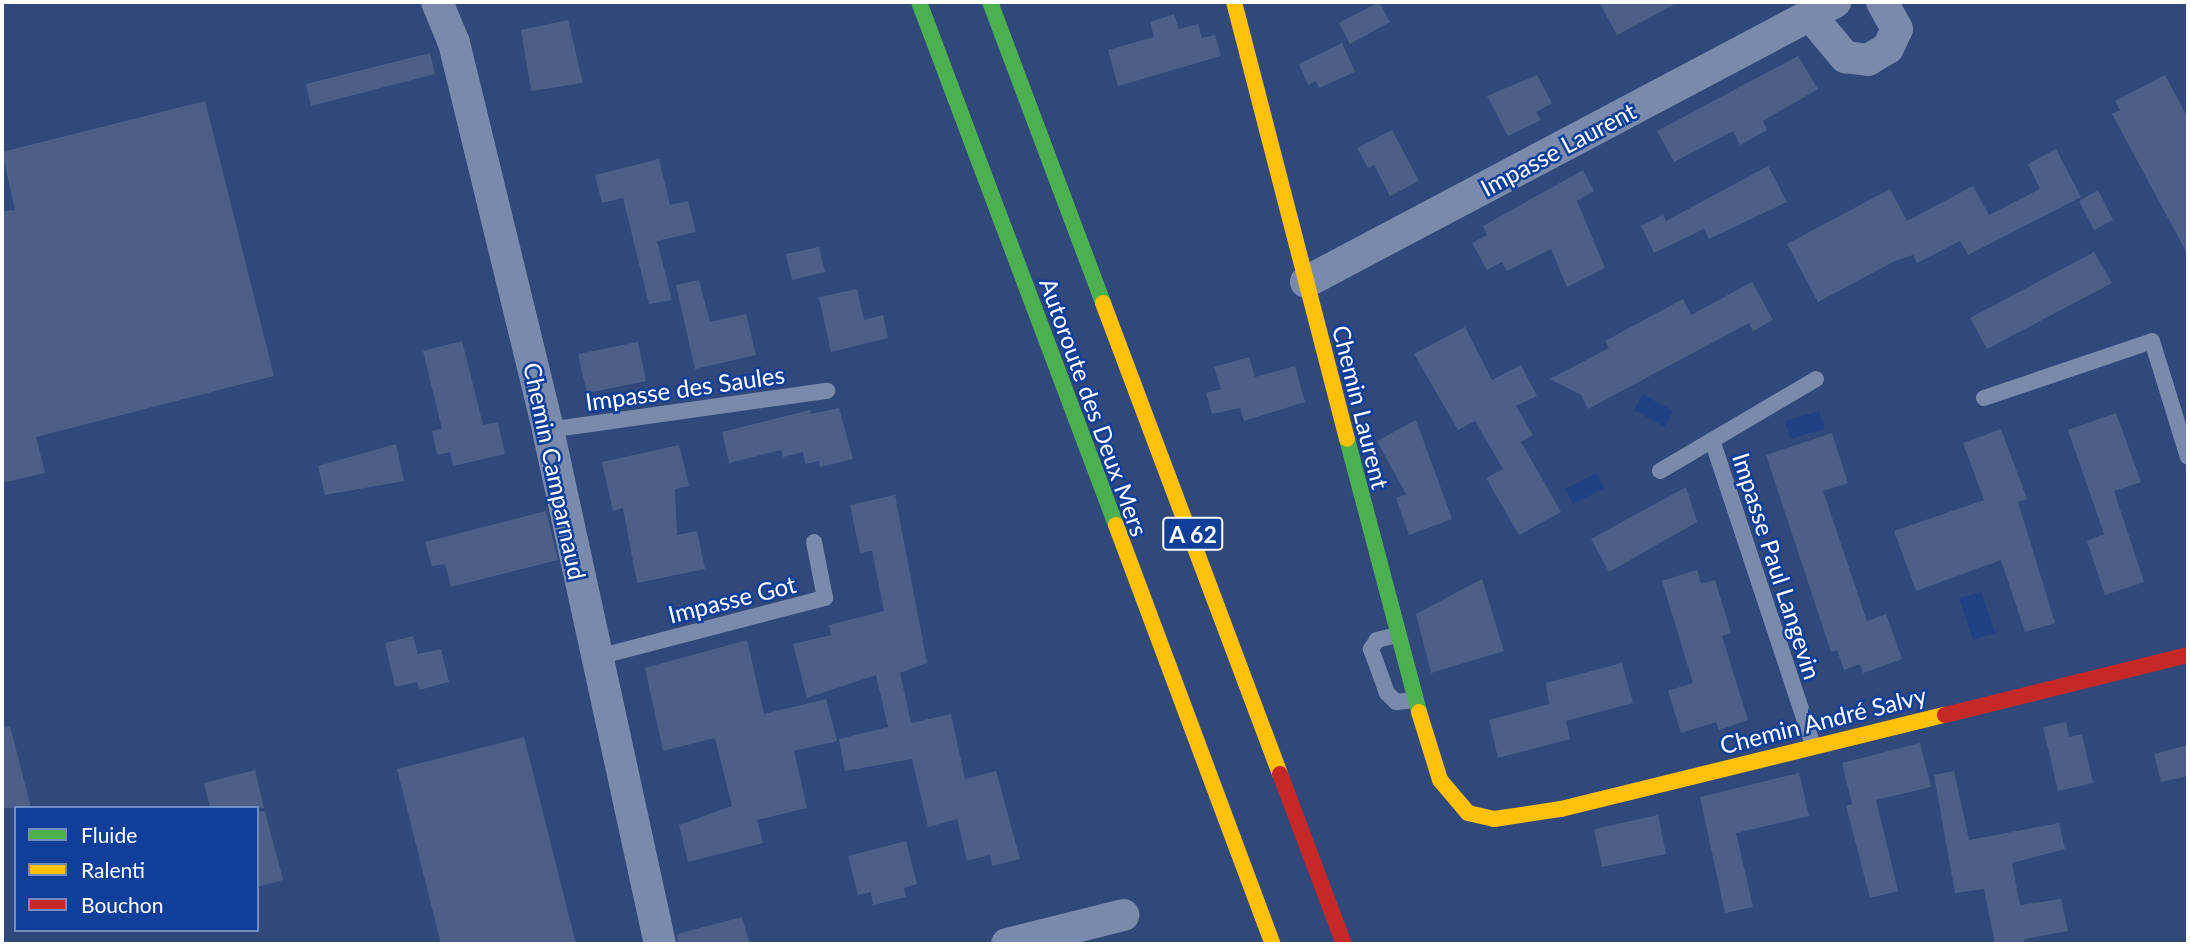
<!DOCTYPE html>
<meta charset="utf-8">
<style>
body{margin:0}
#map{position:relative;width:2190px;height:946px;overflow:hidden;background:#30497a;font-family:Lato,sans-serif}
div>[style]{position:absolute}
.water>*{inset:0;background:#1f4284}
.building>*{inset:0;background:#4c6087}
.lane>*{height:16px;margin:-8px;padding:0 8px;transform-origin:8px;border-radius:8px;background:#7a8aac}
.street>*{height:32px;margin:-16px;padding:0 16px;transform-origin:16px;border-radius:16px;background:#7a8aac}
.fast>*{height:16px;margin:-8px;padding:0 8px;transform-origin:8px;border-radius:8px;background:#4caf50}
.slow>*{height:16px;margin:-8px;padding:0 8px;transform-origin:8px;border-radius:8px;background:#ffc107}
.jam>*{height:16px;margin:-8px;padding:0 8px;transform-origin:8px;border-radius:8px;background:#c62828}
span{translate:-50% -50%;white-space:nowrap;text-align:center;line-height:1.15;-webkit-text-stroke:5px #103f99;paint-order:stroke}
.shield-label span{padding:2px 5px;background:#103f99;border:2px solid;border-radius:5px;-webkit-text-stroke-width:0}
.shield-label{font-size:23px;color:#fff;font-weight:700}
.street-label{font-size:24px;color:#fff}
.frame{position:absolute;inset:0;border:4px solid #fff;pointer-events:none}
.legend{position:absolute;left:14px;top:806px;width:245px;height:126px;box-sizing:border-box;background:#103f99;border:2px solid #708cc2;margin:0;padding:9px 12px;list-style:none;font-size:21px;color:#fff}
.legend li{display:flex;align-items:center;gap:14px;height:35px}
.legend b{width:35px;border:2px solid #708cc2}
</style>
<div id="map">
<div class="water">
<div style="clip-path:polygon(1642px 394px,1673px 411px,1665px 427px,1634px 410px)"></div>
<div style="clip-path:polygon(1819px 411px,1825px 429px,1790px 439px,1785px 421px)"></div>
<div style="clip-path:polygon(1596px 473px,1604px 488px,1573px 504px,1565px 489px)"></div>
<div style="clip-path:polygon(1981px 592px,1995px 633px,1973px 640px,1959px 598px)"></div>
</div>
<div class="building">
<div style="clip-path:polygon(1379px 2px,1390px 22px,1350px 44px,1339px 23px)"></div>
<div style="clip-path:polygon(1599px 2px,1679px 2px,1617px 35px)"></div>
<div style="clip-path:polygon(1174px 14px,1179px 29px,1198px 24px,1202px 38px,1215px 35px,1221px 56px,1118px 86px,1108px 50px,1154px 37px,1150px 22px)"></div>
<div style="clip-path:polygon(568px 20px,583px 83px,531px 91px,521px 30px)"></div>
<div style="clip-path:polygon(1342px 43px,1355px 72px,1319px 88px,1316px 81px,1308px 85px,1299px 64px)"></div>
<div style="clip-path:polygon(430px 53px,435px 74px,311px 106px,306px 84px)"></div>
<div style="clip-path:polygon(1798px 56px,1818px 89px,1763px 121px,1767px 130px,1740px 145px,1733px 131px,1674px 162px,1657px 131px)"></div>
<div style="clip-path:polygon(1537px 75px,1552px 103px,1536px 112px,1541px 120px,1508px 136px,1487px 96px)"></div>
<div style="clip-path:polygon(2165px 75px,2188px 118px,2188px 255px,2112px 114px,2120px 110px,2115px 101px)"></div>
<div style="clip-path:polygon(205px 101px,274px 376px,36px 437px,45px 473px,2px 483px,2px 211px,15px 210px,2px 152px)"></div>
<div style="clip-path:polygon(1392px 130px,1419px 181px,1390px 196px,1374px 165px,1368px 168px,1357px 148px)"></div>
<div style="clip-path:polygon(2056px 149px,2081px 197px,1968px 255px,1960px 241px,1917px 263px,1913px 255px,1895px 261px,1818px 302px,1787px 244px,1890px 189px,1907px 221px,1973px 186px,1989px 215px,2040px 189px,2028px 164px)"></div>
<div style="clip-path:polygon(659px 159px,670px 205px,688px 201px,696px 232px,657px 241px,672px 300px,649px 304px,623px 198px,602px 203px,595px 175px)"></div>
<div style="clip-path:polygon(1768px 166px,1787px 202px,1709px 239px,1704px 229px,1654px 253px,1641px 226px,1663px 215px,1666px 221px)"></div>
<div style="clip-path:polygon(1583px 170px,1594px 191px,1577px 201px,1605px 268px,1567px 287px,1551px 249px,1507px 271px,1502px 262px,1487px 270px,1472px 243px,1487px 235px,1483px 226px)"></div>
<div style="clip-path:polygon(2098px 190px,2113px 220px,2094px 230px,2079px 201px)"></div>
<div style="clip-path:polygon(819px 247px,825px 272px,792px 280px,786px 254px)"></div>
<div style="clip-path:polygon(2094px 252px,2112px 283px,1987px 349px,1970px 318px)"></div>
<div style="clip-path:polygon(699px 280px,710px 322px,746px 314px,756px 355px,695px 369px,676px 285px)"></div>
<div style="clip-path:polygon(1752px 282px,1773px 320px,1753px 331px,1749px 323px,1588px 409px,1581px 395px,1550px 379px,1609px 348px,1605px 341px,1683px 299px,1691px 315px)"></div>
<div style="clip-path:polygon(857px 289px,864px 320px,883px 315px,888px 338px,831px 352px,819px 297px)"></div>
<div style="clip-path:polygon(1465px 327px,1492px 380px,1521px 365px,1537px 396px,1516px 406px,1533px 435px,1521px 442px,1561px 512px,1519px 535px,1486px 478px,1503px 469px,1475px 421px,1458px 430px,1414px 354px)"></div>
<div style="clip-path:polygon(462px 341px,483px 425px,498px 422px,505px 454px,453px 466px,450px 452px,437px 455px,432px 431px,442px 429px,423px 351px)"></div>
<div style="clip-path:polygon(638px 342px,646px 381px,587px 393px,578px 354px)"></div>
<div style="clip-path:polygon(1249px 357px,1255px 377px,1295px 366px,1305px 402px,1244px 421px,1240px 408px,1212px 414px,1206px 393px,1221px 389px,1214px 367px)"></div>
<div style="clip-path:polygon(839px 408px,853px 459px,820px 467px,819px 461px,805px 464px,803px 452px,783px 457px,781px 450px,729px 463px,722px 432px,810px 410px,811px 414px)"></div>
<div style="clip-path:polygon(2116px 413px,2141px 482px,2114px 491px,2144px 582px,2105px 595px,2087px 541px,2104px 534px,2068px 430px)"></div>
<div style="clip-path:polygon(1416px 420px,1452px 519px,1409px 535px,1396px 498px,1406px 494px,1377px 441px)"></div>
<div style="clip-path:polygon(2001px 429px,2027px 499px,2018px 502px,2055px 623px,2025px 632px,2001px 560px,1916px 591px,1894px 531px,1984px 500px,1963px 443px)"></div>
<div style="clip-path:polygon(1832px 433px,1848px 483px,1823px 491px,1867px 621px,1886px 614px,1902px 659px,1863px 673px,1860px 664px,1844px 670px,1837px 650px,1831px 652px,1766px 455px)"></div>
<div style="clip-path:polygon(396px 444px,404px 481px,325px 495px,318px 466px)"></div>
<div style="clip-path:polygon(679px 445px,689px 486px,675px 489px,677px 535px,697px 531px,705px 569px,637px 583px,623px 508px,613px 511px,602px 462px)"></div>
<div style="clip-path:polygon(1686px 487px,1697px 522px,1609px 572px,1591px 539px)"></div>
<div style="clip-path:polygon(895px 495px,927px 663px,900px 673px,911px 723px,951px 714px,965px 779px,996px 771px,1020px 859px,992px 866px,990px 855px,967px 861px,957px 819px,928px 827px,912px 759px,845px 771px,839px 739px,888px 727px,876px 675px,807px 698px,793px 644px,831px 635px,829px 625px,884px 611px,872px 551px,860px 553px,850px 505px)"></div>
<div style="clip-path:polygon(546px 511px,558px 560px,451px 587px,445px 564px,432px 566px,425px 542px)"></div>
<div style="clip-path:polygon(1697px 570px,1701px 584px,1715px 580px,1731px 633px,1722px 636px,1748px 720px,1719px 730px,1716px 722px,1681px 733px,1668px 691px,1693px 683px,1662px 581px)"></div>
<div style="clip-path:polygon(1482px 579px,1504px 651px,1431px 673px,1416px 614px)"></div>
<div style="clip-path:polygon(413px 636px,418px 654px,441px 649px,449px 682px,419px 690px,417px 682px,395px 687px,385px 643px)"></div>
<div style="clip-path:polygon(747px 640px,764px 714px,826px 699px,837px 741px,794px 751px,807px 808px,757px 820px,763px 843px,688px 862px,679px 825px,732px 806px,715px 738px,663px 751px,645px 668px)"></div>
<div style="clip-path:polygon(1622px 663px,1633px 703px,1566px 721px,1570px 739px,1498px 758px,1489px 720px,1549px 704px,1546px 683px)"></div>
<div style="clip-path:polygon(2066px 722px,2069px 737px,2082px 734px,2093px 783px,2058px 791px,2043px 727px)"></div>
<div style="clip-path:polygon(10px 726px,31px 808px,2px 808px,2px 727px)"></div>
<div style="clip-path:polygon(524px 737px,576px 944px,441px 944px,397px 769px)"></div>
<div style="clip-path:polygon(1920px 743px,1931px 787px,1876px 800px,1898px 891px,1870px 898px,1846px 806px,1852px 804px,1842px 763px)"></div>
<div style="clip-path:polygon(2188px 745px,2188px 776px,2161px 782px,2154px 754px)"></div>
<div style="clip-path:polygon(255px 770px,264px 808px,210px 808px,204px 783px)"></div>
<div style="clip-path:polygon(1954px 771px,1969px 840px,2059px 823px,2065px 849px,2012px 863px,2020px 905px,2061px 899px,2068px 931px,2024px 939px,2025px 944px,1995px 944px,1984px 889px,1955px 893px,1934px 775px)"></div>
<div style="clip-path:polygon(1799px 773px,1809px 816px,1736px 833px,1753px 907px,1725px 913px,1700px 797px)"></div>
<div style="clip-path:polygon(265px 811px,283px 880px,257px 887px,257px 812px)"></div>
<div style="clip-path:polygon(1658px 815px,1666px 854px,1602px 867px,1594px 829px)"></div>
<div style="clip-path:polygon(906px 841px,917px 884px,904px 888px,906px 897px,873px 905px,871px 892px,858px 895px,848px 856px)"></div>
<div style="clip-path:polygon(742px 917px,750px 944px,678px 944px,677px 934px)"></div>
</div>
<div class="lane">
<div style="left:1984px;top:398px;width:177px;rotate:-18.7deg"></div>
<div style="left:2152px;top:341px;width:121px;rotate:72.8deg"></div>
<div style="left:548px;top:430px;width:282px;rotate:-8deg"></div>
<div style="left:1712px;top:440px;width:322px;rotate:71.7deg"></div>
<div style="left:1660px;top:471px;width:181px;rotate:-30.5deg"></div>
<div style="left:1397px;top:635px;width:21px;rotate:166deg"></div>
<div style="left:1377px;top:640px;width:11px;rotate:124deg"></div>
<div style="left:1371px;top:649px;width:47px;rotate:70deg"></div>
<div style="left:1387px;top:693px;width:13px;rotate:45deg"></div>
<div style="left:1396px;top:702px;width:19px;rotate:-6deg"></div>
<div style="left:594px;top:658px;width:239px;rotate:-14.6deg"></div>
<div style="left:825px;top:598px;width:57px;rotate:-101.1deg"></div>
</div>
<div class="street">
<div style="left:437px;top:2px;width:44px;rotate:67.5deg"></div>
<div style="left:454px;top:43px;width:398px;rotate:76.3deg"></div>
<div style="left:548px;top:430px;width:526px;rotate:77.71deg"></div>
<div style="left:1810px;top:15px;width:55px;rotate:50.2deg"></div>
<div style="left:1845px;top:57px;width:23px;rotate:7deg"></div>
<div style="left:1868px;top:60px;width:23px;rotate:-31deg"></div>
<div style="left:1888px;top:48px;width:21px;rotate:-65deg"></div>
<div style="left:1897px;top:29px;width:31px;rotate:-119deg"></div>
<div style="left:1306px;top:282px;width:599px;rotate:-27.89deg"></div>
<div style="left:1007px;top:944px;width:120px;rotate:-14deg"></div>
</div>
<div class="fast">
<div style="left:919px;top:2px;width:559px;rotate:69.36deg"></div>
<div style="left:990px;top:2px;width:322px;rotate:69.4deg"></div>
<div style="left:1347px;top:439px;width:282px;rotate:75.2deg"></div>
</div>
<div class="slow">
<div style="left:1234px;top:2px;width:451px;rotate:75.5deg"></div>
<div style="left:1103px;top:303px;width:503px;rotate:69.4deg"></div>
<div style="left:1116px;top:525px;width:447px;rotate:69.5deg"></div>
<div style="left:1419px;top:712px;width:71px;rotate:72.8deg"></div>
<div style="left:1440px;top:780px;width:43px;rotate:49.7deg"></div>
<div style="left:1468px;top:813px;width:27px;rotate:13deg"></div>
<div style="left:1494px;top:819px;width:68px;rotate:-8.5deg"></div>
<div style="left:1561px;top:809px;width:395px;rotate:-13.8deg"></div>
</div>
<div class="jam">
<div style="left:1945px;top:715px;width:250px;rotate:-13.9deg"></div>
<div style="left:1280px;top:774px;width:182px;rotate:69.4deg"></div>
</div>
<div class="shield-label">
<span style="left:1193px;top:534px">A 62</span>
</div>
<div class="street-label">
<span style="left:1558px;top:149px;rotate:-28deg">Impasse Laurent</span>
<span style="left:685px;top:388px;rotate:-8deg">Impasse des Saules</span>
<span style="left:1094px;top:407px;rotate:70deg">Autoroute des Deux Mers</span>
<span style="left:1361px;top:407px;rotate:76deg">Chemin Laurent</span>
<span style="left:555px;top:471px;rotate:78deg">Chemin Camparnaud</span>
<span style="left:1777px;top:566px;rotate:72deg">Impasse Paul Langevin</span>
<span style="left:732px;top:599px;rotate:-14deg">Impasse Got</span>
<span style="left:1823px;top:720px;rotate:-14deg">Chemin André Salvy</span>
</div>
<div class="frame"></div>
<ul class="legend">
<li><b style="height:9px;background:#4caf50"></b>Fluide</li>
<li><b style="height:9px;background:#ffc107"></b>Ralenti</li>
<li><b style="height:9px;background:#c62828"></b>Bouchon</li>
</ul>
</div>
